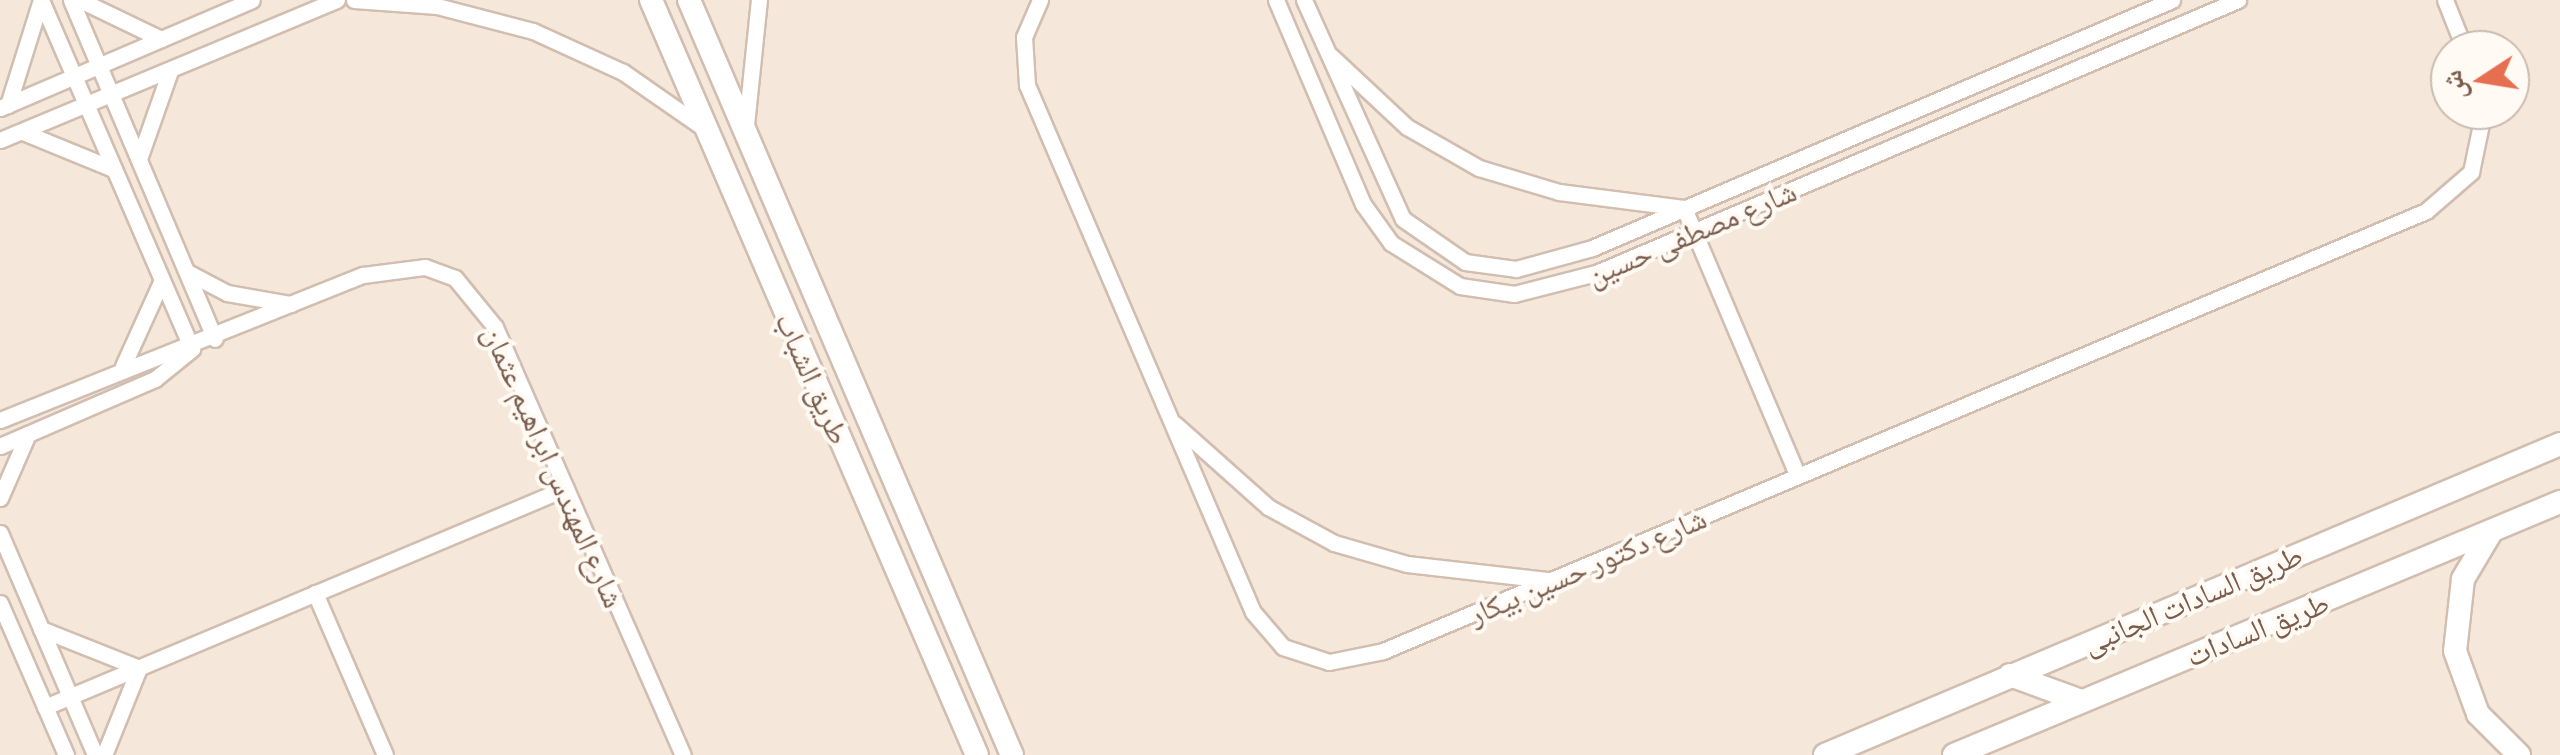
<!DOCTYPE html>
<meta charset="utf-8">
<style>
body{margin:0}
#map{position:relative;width:2560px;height:755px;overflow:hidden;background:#fdf6ec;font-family:Commissioner,"Noto Naskh Arabic",sans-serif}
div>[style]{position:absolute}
.residential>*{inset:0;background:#f5e8da}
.roads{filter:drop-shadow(2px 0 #d1beb0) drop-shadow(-2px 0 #d1beb0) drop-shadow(0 2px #d1beb0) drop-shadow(0 -2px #d1beb0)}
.street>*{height:15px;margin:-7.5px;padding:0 7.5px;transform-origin:7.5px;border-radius:7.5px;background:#fff}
.secondary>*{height:22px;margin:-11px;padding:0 11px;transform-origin:11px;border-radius:11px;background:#fff}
span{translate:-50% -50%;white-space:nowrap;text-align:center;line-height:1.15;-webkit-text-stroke:8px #fffaf3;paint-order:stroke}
.street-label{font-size:30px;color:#7a5c4d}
.north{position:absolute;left:2430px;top:30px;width:100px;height:100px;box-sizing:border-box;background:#fffaf3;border:2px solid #cabbb1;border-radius:50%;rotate:258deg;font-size:28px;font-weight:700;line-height:40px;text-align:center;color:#7a5c4d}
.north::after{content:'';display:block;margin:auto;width:35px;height:45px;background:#e76f51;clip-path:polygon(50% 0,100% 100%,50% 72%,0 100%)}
</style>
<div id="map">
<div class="residential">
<div style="clip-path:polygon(evenodd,0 0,2560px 0,2560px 755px,0 755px,0 0,2450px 50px,2510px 50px,2510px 110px,2450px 110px,2450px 50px)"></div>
</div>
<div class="roads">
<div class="street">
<div style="left:41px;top:0;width:380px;rotate:66.6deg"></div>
<div style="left:71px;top:0;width:368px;rotate:67deg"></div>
<div style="left:80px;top:0;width:90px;rotate:25.7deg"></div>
<div style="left:354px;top:0;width:83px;rotate:4.1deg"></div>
<div style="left:437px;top:6px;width:99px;rotate:14.6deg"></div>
<div style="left:533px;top:31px;width:99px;rotate:24.5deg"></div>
<div style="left:623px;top:72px;width:100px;rotate:34.8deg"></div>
<div style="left:1040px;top:0;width:40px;rotate:113.4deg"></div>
<div style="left:1024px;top:37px;width:48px;rotate:86.4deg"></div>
<div style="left:1027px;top:85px;width:573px;rotate:66.79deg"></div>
<div style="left:1253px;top:612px;width:46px;rotate:49.4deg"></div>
<div style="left:1283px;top:647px;width:48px;rotate:18.1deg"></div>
<div style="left:1329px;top:662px;width:55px;rotate:-11.5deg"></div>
<div style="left:1383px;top:651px;width:1132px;rotate:-22.87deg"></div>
<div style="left:2426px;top:211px;width:60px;rotate:-40.9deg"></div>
<div style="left:2471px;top:172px;width:63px;rotate:-78.2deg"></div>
<div style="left:1276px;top:0;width:222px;rotate:66.9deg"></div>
<div style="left:1363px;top:204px;width:48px;rotate:54.3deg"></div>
<div style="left:1391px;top:243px;width:81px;rotate:31.9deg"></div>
<div style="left:1460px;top:286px;width:55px;rotate:8.4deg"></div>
<div style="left:1514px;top:294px;width:85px;rotate:-14.4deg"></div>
<div style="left:1596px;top:273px;width:698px;rotate:-23.04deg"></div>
<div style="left:1304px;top:0;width:240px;rotate:65.7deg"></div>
<div style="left:1403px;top:219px;width:75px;rotate:34.7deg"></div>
<div style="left:1465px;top:262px;width:51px;rotate:7.8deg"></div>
<div style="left:1516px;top:269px;width:79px;rotate:-15.4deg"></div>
<div style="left:1592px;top:248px;width:631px;rotate:-23.15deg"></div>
<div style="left:2445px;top:0;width:54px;rotate:68.2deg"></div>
<div style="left:1331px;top:56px;width:104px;rotate:43.1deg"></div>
<div style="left:1407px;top:127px;width:83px;rotate:29.7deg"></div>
<div style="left:1479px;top:168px;width:84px;rotate:16.7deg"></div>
<div style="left:1559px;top:192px;width:126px;rotate:7.3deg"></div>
<div style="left:1684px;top:208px;width:291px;rotate:67deg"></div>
<div style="left:8px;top:105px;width:110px;rotate:-72.6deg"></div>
<div style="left:0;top:108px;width:274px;rotate:-23.2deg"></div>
<div style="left:746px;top:125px;width:126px;rotate:-84.1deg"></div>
<div style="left:23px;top:132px;width:97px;rotate:22.3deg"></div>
<div style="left:0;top:140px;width:365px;rotate:-22.6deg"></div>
<div style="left:139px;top:159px;width:93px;rotate:-70.6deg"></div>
<div style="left:187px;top:272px;width:45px;rotate:27.7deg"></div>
<div style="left:227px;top:293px;width:65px;rotate:9.8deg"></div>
<div style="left:123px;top:366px;width:94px;rotate:-65.6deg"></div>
<div style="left:0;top:420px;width:391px;rotate:-21.8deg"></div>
<div style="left:363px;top:275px;width:63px;rotate:-7.4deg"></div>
<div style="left:425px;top:267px;width:32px;rotate:20deg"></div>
<div style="left:455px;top:278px;width:63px;rotate:50.8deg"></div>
<div style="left:495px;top:327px;width:467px;rotate:66.3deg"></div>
<div style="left:1175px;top:424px;width:125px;rotate:41.7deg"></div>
<div style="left:1268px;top:507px;width:75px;rotate:28.6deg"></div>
<div style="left:1334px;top:543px;width:76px;rotate:16deg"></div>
<div style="left:1407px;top:564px;width:141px;rotate:6.5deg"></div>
<div style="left:0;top:446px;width:169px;rotate:-23.4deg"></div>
<div style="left:155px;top:379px;width:48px;rotate:-39deg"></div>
<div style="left:0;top:498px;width:70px;rotate:-66.4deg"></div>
<div style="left:0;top:533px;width:241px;rotate:66.8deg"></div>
<div style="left:315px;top:593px;width:176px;rotate:66.6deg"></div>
<div style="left:0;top:603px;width:166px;rotate:66.5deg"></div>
<div style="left:41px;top:629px;width:105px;rotate:21.7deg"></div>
<div style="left:139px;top:668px;width:94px;rotate:111.9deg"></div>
<div style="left:45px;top:707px;width:565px;rotate:-22.8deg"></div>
</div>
<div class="secondary">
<div style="left:651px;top:0;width:822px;rotate:66.65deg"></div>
<div style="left:689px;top:0;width:821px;rotate:66.84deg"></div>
<div style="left:2491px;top:532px;width:55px;rotate:120.8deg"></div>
<div style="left:2463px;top:579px;width:72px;rotate:96.3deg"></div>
<div style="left:2455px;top:651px;width:67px;rotate:69.9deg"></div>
<div style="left:2478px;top:714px;width:58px;rotate:45deg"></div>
<div style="left:2010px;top:675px;width:76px;rotate:20.1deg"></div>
<div style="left:1825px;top:755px;width:798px;rotate:-22.93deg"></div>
<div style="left:1954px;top:755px;width:657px;rotate:-22.66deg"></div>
</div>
</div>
<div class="street-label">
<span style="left:1691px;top:232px;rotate:-23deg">شارع مصطفى حسين</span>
<span style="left:814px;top:378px;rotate:66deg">طريق الشباب</span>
<span style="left:555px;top:466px;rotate:66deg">شارع المهندس ابراهيم عثمان</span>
<span style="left:1587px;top:565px;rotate:-23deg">شارع دكتور حسين بيكار</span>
<span style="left:2192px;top:598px;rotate:-23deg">طريق السادات الجانبى</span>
<span style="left:2257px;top:628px;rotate:-22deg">طريق السادات</span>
</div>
<div class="north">ش</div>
</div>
